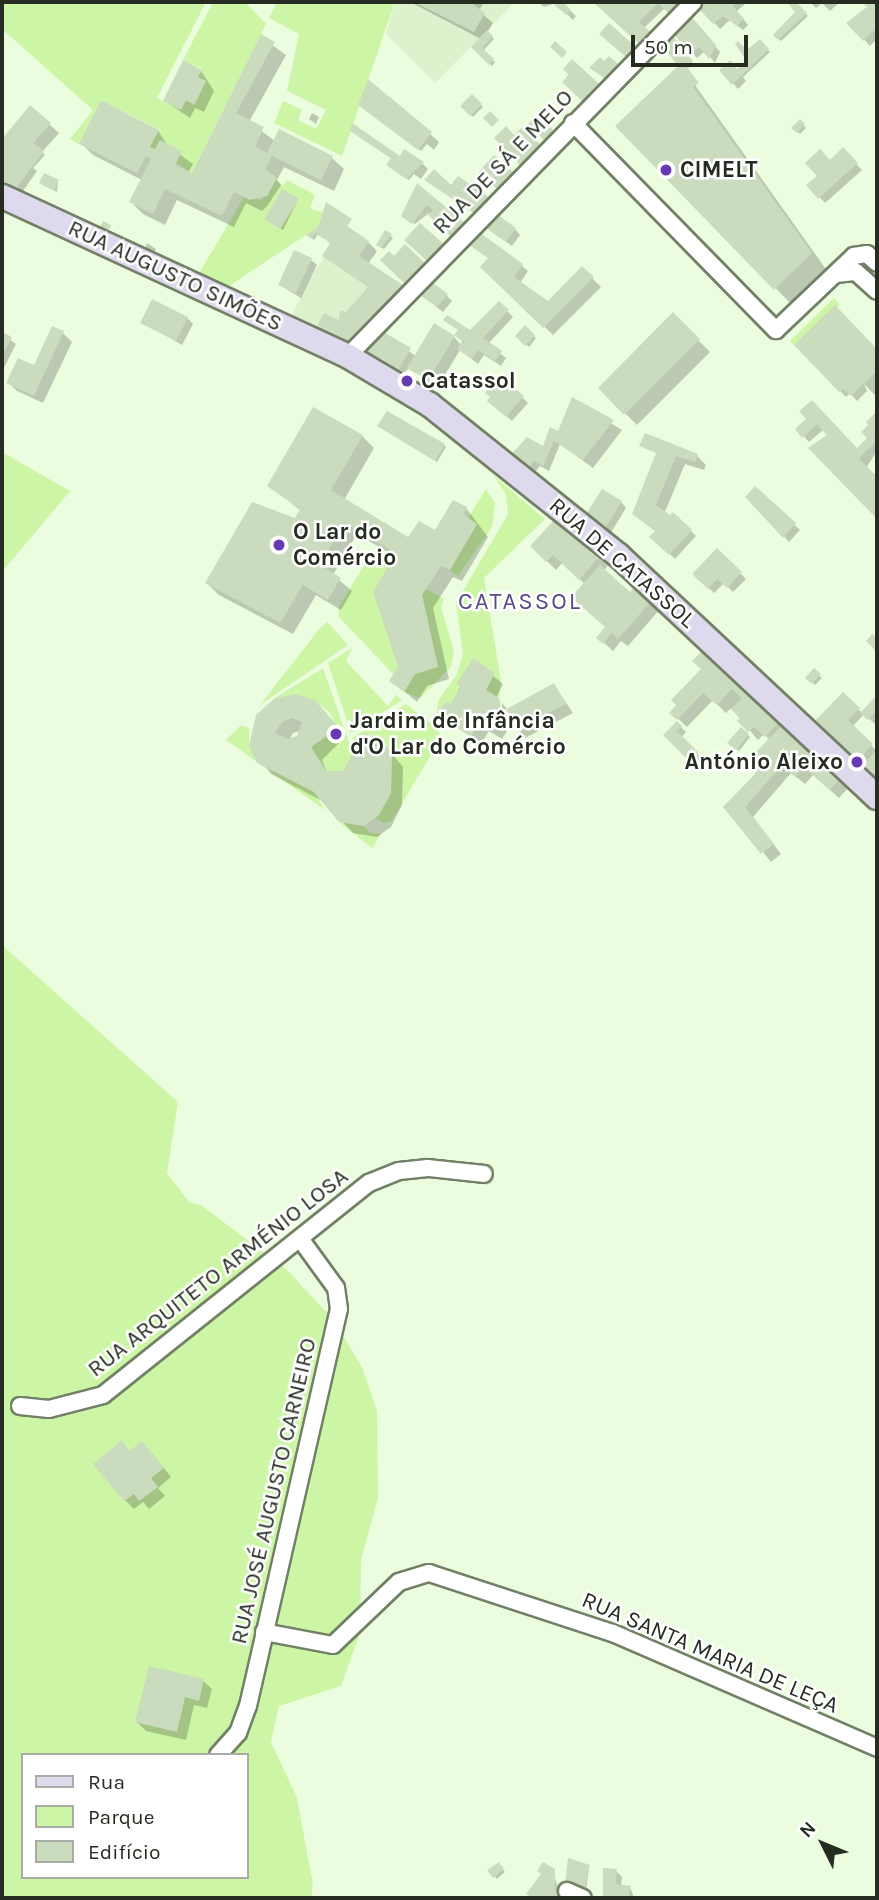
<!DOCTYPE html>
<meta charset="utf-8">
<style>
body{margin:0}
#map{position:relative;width:879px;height:1900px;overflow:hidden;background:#ecfcdf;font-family:Karla,sans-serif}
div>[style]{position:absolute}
.built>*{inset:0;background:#def1cd}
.green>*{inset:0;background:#ccf6a5}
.shadow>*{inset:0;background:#0003}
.building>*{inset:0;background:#cbdbbe}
.roads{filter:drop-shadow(2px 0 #728066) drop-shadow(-2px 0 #728066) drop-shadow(0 2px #728066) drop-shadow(0 -2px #728066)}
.street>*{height:16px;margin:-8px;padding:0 8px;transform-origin:8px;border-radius:8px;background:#fff}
.secondary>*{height:23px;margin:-11.5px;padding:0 11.5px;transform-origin:11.5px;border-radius:11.5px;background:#ded9ed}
.dots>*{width:19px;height:19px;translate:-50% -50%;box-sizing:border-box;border:4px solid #fff;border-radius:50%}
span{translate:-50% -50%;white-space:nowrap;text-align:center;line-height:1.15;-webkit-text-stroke:5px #fff;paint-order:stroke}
.street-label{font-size:23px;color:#262c21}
.poi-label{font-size:23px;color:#262c21;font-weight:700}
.left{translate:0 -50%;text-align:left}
.right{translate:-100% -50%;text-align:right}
.neighbourhood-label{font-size:24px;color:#5b4988;letter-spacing:2px}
.frame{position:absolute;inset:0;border:4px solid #262c21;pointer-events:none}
.legend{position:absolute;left:21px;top:1753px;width:228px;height:126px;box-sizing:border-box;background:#fff;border:2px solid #a8aba6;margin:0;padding:9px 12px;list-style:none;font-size:21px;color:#262c21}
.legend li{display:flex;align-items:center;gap:14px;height:35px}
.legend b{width:35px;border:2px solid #a8aba6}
.north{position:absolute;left:788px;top:1809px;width:70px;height:70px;-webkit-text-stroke:5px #fff;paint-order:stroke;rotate:313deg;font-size:19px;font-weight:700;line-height:28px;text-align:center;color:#262c21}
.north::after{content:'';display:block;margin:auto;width:24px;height:32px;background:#262c21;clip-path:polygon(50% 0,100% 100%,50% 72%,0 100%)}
.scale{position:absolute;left:631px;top:35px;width:117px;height:32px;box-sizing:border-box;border:4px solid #262c21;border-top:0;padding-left:9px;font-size:21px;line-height:24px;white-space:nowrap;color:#262c21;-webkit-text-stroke:5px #fff;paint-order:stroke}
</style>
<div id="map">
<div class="built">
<div style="clip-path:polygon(395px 2px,515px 2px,435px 83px,386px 34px)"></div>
<div style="clip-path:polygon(336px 241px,409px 289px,348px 354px,287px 326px,308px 281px)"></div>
</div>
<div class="green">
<div style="clip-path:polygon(2px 2px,206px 2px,157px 98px,181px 110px,186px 100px,195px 104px,206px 81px,198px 77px,202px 69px,183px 60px,213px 2px,245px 2px,266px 24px,192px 173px,150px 147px,159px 129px,101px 100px,79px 144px,70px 139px,93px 110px,2px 29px)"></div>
<div style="clip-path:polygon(277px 2px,395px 2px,342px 156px,274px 123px,283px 101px,302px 110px,298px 120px,316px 129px,326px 110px,287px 91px,299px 34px,269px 18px)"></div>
<div style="clip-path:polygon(evenodd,276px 180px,283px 186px,287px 180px,315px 195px,310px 208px,323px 213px,318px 227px,226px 288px,198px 275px,244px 197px,262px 200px,276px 180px,282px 189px,299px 200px,280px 229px,264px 219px,282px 189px)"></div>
<div style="clip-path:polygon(834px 298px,840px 305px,794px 345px,790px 341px)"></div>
<div style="clip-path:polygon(2px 452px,70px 491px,2px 572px)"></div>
<div style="clip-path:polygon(494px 476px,545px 519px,484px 578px,501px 681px,499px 698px,486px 690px,495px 673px,473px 658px,456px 684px,461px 687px,450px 704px,446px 701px,437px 714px,438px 701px,457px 674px,463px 654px,456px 603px,508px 514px,506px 495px)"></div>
<div style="clip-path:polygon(486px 489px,495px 503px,492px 527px,458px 576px,450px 570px,477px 524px,468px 518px)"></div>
<div style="clip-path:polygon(369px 557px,388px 567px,398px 667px,393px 674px,339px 617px,338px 608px)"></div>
<div style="clip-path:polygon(426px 589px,444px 599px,441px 607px,454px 651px,451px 667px,420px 698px,404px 692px,415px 674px,438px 667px,422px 595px)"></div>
<div style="clip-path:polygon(327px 622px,348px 645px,260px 705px,320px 628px)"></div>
<div style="clip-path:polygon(352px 648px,346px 661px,388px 706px,396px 695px,402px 700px,351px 733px,328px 663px)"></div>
<div style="clip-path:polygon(323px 668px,353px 754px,343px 771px,326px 771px,311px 747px,335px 723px,330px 713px,314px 700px,295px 694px,275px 698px)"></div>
<div style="clip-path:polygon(406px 704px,438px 729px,441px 738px,391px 822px,384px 823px,375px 818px,391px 793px,392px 753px,381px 738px,364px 733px,356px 742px,352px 738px)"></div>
<div style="clip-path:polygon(241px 725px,249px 728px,249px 746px,314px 792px,325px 810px,226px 740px)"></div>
<div style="clip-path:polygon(339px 822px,364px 826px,371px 833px,381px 834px,372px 848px)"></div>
<div style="clip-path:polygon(evenodd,2px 945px,178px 1102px,167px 1173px,189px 1202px,201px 1205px,286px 1269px,333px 1319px,362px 1367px,377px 1411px,378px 1498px,361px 1560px,360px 1633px,341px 1686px,279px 1706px,271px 1742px,297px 1798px,313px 1885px,311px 1898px,2px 1898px,2px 945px,23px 1755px,247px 1755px,247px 1877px,23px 1877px,23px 1755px)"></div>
</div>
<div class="shadow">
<div style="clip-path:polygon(410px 2px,484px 2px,479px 11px,493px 23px,487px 33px,494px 39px,483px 51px,495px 62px,492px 66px,473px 47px,481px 39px)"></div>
<div style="clip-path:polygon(538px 2px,561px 2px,576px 16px,573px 20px,555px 3px,544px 7px)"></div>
<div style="clip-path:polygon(595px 2px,674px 2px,683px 11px,676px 18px,665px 8px,644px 28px,655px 39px,646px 48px)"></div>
<div style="clip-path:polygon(707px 2px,747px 2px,737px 11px,748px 25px,743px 30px,730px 20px,720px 29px,701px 8px)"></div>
<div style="clip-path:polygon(789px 2px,795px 2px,808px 16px,781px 41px,775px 35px,798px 12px)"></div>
<div style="clip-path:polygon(810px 2px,819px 3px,821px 2px,840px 2px,830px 11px,822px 3px,816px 8px)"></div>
<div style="clip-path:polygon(864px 2px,877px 2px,877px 39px,870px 46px,849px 23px,869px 7px)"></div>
<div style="clip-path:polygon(696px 23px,720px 52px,715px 63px,705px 51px,697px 58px,692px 52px)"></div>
<div style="clip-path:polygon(671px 36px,693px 64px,687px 69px,697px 88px,828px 272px,793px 306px,618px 126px,679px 66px)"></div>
<div style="clip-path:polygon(261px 37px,286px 55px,249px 122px,275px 141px,280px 132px,332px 158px,344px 169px,334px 191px,284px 167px,277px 180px,281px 185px,268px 205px,262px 211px,246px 203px,234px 227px,177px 200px,165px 225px,143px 214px,131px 202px,142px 180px,93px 155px,81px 143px,158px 131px,168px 146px,193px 164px,188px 173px,192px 175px)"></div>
<div style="clip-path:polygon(760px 41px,770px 52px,743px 77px,746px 81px,738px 89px,733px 83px,738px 71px,748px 61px,747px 52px)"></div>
<div style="clip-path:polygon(609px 58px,619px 68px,611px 83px,591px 68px,611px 70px)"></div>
<div style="clip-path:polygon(573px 62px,603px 91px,589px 105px,565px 82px)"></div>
<div style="clip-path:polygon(201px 71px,214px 91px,204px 112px,195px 108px,190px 118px,165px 101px)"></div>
<div style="clip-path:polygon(472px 96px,483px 107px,473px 117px,462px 106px)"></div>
<div style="clip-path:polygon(360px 105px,430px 134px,439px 142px,434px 150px,427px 144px,421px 151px)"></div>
<div style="clip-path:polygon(30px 107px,59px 133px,42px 152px,45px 155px,33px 168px,37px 171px,21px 194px,2px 187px,2px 141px)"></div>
<div style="clip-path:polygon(312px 113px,319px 117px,316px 124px,309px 119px)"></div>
<div style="clip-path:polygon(537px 117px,558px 137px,551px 144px,530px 124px)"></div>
<div style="clip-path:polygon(800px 121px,806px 128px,800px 134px,794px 128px)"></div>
<div style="clip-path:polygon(522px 130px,544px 151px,527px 169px,496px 138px,514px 137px)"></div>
<div style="clip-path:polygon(358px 136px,400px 158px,422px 163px,428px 169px,421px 179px,414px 174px,409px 180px,391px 167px,392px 159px)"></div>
<div style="clip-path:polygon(843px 150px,862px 170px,825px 203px,808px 185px)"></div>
<div style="clip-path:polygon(494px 157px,517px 179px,503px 193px,486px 178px)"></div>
<div style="clip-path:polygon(426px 180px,473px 192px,477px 188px,493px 204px,480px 217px)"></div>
<div style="clip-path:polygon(58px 181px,57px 192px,43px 185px)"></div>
<div style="clip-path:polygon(417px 186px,469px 229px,457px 241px,429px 213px,415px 224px,405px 218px)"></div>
<div style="clip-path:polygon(298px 200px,283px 230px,268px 221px)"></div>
<div style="clip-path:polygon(420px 225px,448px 251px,434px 265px,407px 240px)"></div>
<div style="clip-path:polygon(320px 228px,368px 242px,377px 251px,368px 264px,408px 293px,355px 347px,318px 328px,339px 322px,370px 288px,324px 256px,332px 243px,318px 234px,314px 240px,308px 235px)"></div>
<div style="clip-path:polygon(515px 229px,520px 235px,512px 246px,489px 230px)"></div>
<div style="clip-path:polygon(385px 232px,393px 238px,384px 249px,380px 247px)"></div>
<div style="clip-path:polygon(476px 232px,522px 266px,528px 271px,520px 283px,549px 303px,582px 268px,601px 287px,553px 335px,483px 267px,490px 259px)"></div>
<div style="clip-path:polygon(147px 243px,156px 249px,153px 254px,145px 249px)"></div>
<div style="clip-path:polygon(405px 246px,430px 270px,412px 289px,382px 260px,394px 258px)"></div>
<div style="clip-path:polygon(311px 260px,317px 265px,301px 298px,280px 285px)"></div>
<div style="clip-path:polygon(419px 293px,446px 295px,452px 301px,443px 312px)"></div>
<div style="clip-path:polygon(499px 303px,513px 317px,488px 344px,506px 358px,501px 366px,484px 355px,478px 364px,460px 350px,437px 388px,409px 367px,404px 375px,369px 353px,381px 333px,416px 356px,454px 337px,462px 346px)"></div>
<div style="clip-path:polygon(834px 308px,877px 351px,877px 397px,864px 384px,867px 391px,857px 401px,850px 393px,846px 397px,796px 345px)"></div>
<div style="clip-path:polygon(673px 315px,710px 352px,637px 425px,600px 388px)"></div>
<div style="clip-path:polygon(187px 318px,193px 324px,182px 345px,142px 322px)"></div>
<div style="clip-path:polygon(525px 327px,536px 338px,529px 347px,517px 336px)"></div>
<div style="clip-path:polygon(63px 333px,72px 342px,43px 403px,17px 391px,8px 382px,34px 367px)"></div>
<div style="clip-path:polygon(2px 334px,16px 344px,2px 372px)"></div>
<div style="clip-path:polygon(522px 397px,528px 403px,512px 421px,495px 406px)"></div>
<div style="clip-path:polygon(573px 400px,622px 430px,593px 468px,560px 444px,549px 471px,540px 466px,533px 475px,518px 461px,544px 449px,559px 434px)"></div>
<div style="clip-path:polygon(314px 409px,362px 436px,374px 448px,344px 500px,409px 540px,436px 533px,466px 508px,488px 537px,462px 581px,453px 577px,433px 608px,449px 679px,427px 686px,417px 702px,391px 680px,400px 668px,396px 557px,357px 534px,333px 575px,352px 591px,341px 610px,316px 595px,293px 634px,219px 595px,207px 583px,296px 520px,301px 511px,269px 485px)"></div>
<div style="clip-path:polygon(877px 415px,877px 451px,866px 468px,874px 476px,877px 473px,877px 518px,810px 448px,829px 435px,824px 429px,809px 442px,797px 429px,809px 419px,857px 450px,869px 438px,868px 422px)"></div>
<div style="clip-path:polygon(382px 428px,444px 445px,446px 447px,437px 462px)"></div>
<div style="clip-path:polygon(658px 454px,697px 456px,706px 465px,704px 470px,685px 464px,664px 514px,670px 518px,673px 514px,696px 536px,675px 559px,652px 537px,656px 532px,634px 513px)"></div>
<div style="clip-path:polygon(756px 488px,800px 530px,789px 542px,748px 497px)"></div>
<div style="clip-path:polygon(621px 502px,626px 508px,610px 534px,593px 522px)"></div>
<div style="clip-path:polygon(558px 519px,608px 566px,603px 571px,630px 594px,636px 587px,660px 609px,628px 646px,621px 641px,613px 651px,598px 637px,607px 628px,585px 584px,562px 563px,556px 570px,532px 546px)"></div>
<div style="clip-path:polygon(717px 551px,746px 579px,733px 592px,724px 583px,714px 593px,694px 574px)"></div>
<div style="clip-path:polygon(474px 660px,503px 684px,496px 698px,502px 725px,502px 703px,508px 710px,554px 685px,573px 713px,525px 738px,509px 717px,511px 725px,502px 739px,489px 731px,481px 744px,439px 714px,450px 707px)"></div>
<div style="clip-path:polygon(695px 661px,780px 722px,848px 788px,839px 798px,813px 775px,805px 784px,791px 773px,753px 817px,781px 854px,771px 862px,726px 807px,758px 773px,770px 740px,764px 734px,758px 740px,731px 708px,726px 713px,713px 700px,687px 727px,672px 713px,703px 669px)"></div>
<div style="clip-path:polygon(814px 671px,822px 678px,815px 685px,808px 678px)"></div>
<div style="clip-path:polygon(843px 694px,862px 713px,877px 697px,877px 721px,875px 724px,864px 714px,852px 727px,877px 751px,877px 779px,817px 722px)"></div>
<div style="clip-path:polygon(evenodd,314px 701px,346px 736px,322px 760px,327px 773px,344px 773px,380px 740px,403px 767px,402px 805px,391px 827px,377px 837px,353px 833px,324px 802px,271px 774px,251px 746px,257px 716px,314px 701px,307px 729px,294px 740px,290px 739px,293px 733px,307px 729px)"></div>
<div style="clip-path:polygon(677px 723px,686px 732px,681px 738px,703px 759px,696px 766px,665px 735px)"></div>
<div style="clip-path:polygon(741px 729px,750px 737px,739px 751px,730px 743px)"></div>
<div style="clip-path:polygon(122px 1443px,131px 1452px,151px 1452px,171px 1477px,158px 1488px,165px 1496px,149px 1509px,143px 1502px,134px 1509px,125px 1500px)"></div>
<div style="clip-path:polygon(203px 1681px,212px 1689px,207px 1708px,194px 1705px,186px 1740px,146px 1731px,137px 1722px)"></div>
<div style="clip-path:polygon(498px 1864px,505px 1872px,497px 1879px,490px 1870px)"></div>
<div style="clip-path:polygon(589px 1867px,586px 1892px,570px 1886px)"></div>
<div style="clip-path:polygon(553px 1871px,561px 1898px,532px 1898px,528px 1894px)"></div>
<div style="clip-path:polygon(616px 1871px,622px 1877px,621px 1887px,630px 1887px,634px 1898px,604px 1896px)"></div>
</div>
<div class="building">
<div style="clip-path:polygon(414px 2px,470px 2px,485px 13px,474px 32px)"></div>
<div style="clip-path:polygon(551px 2px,563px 2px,571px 10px,566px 15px)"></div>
<div style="clip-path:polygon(593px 2px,676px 2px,678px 4px,669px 14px,658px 3px,639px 22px,651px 32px,639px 44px)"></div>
<div style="clip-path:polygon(705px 2px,736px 2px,732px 5px,744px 19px,737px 26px,723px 16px,713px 24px,698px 8px)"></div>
<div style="clip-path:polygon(787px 2px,796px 2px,807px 13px,778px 40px,773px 35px,795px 12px)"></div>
<div style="clip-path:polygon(861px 2px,877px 2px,877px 28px,863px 41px,846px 23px,867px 7px)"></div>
<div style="clip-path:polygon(690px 15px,716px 45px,709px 59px,699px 47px,691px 54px,672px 32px)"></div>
<div style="clip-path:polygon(609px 23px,636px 47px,626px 57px,599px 34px)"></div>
<div style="clip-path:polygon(487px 30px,493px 36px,482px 48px,494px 59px,489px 65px,471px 47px)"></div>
<div style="clip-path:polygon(261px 34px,275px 42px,236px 113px,264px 127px,255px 147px,267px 153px,279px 129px,333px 156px,321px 180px,272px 156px,265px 169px,277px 178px,267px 196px,250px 200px,234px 192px,222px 216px,165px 189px,153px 214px,129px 202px,151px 159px,146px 156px,137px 173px,79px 144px,101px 100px,159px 130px,150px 147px,155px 149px,160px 140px,182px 151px,175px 165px,192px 173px)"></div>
<div style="clip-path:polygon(671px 34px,693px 61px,686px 66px,699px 83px,693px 87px,812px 253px,774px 290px,615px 126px,678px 66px,661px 44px)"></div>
<div style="clip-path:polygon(760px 39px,769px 49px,732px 85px,719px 70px,730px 60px,737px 69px,746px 60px,735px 44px,738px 41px,747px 50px)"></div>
<div style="clip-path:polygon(555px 41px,567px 52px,562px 58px,550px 47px)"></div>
<div style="clip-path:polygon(609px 56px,618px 64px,605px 78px,589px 68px,600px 57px,604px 61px)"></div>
<div style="clip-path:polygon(572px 59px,599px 84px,582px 101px,562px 82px,569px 75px,563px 69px)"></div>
<div style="clip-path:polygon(183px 60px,202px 70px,198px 77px,206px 81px,194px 105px,186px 100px,181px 110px,163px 101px)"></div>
<div style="clip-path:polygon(368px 79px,432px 132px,418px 150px,358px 105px)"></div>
<div style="clip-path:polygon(472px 94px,482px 104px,470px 116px,460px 106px)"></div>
<div style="clip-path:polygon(30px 105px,51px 123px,33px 143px,44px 151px,15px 190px,2px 184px,2px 139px)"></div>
<div style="clip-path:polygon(490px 111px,499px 120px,492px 127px,483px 118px)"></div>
<div style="clip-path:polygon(537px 114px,553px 130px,544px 140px,528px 124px)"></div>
<div style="clip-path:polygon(800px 119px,805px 124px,797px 133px,791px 128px)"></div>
<div style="clip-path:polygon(352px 123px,400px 156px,404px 149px,424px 162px,406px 179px,386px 165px,391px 158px,350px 131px)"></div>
<div style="clip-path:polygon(506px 126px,514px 135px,522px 127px,540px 144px,520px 165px,494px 138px)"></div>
<div style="clip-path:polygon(843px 147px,858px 163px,818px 199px,806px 185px,817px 176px,805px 163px,820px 149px,830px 160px)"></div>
<div style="clip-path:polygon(494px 155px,513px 172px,497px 189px,478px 173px)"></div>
<div style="clip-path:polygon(434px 169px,451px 185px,458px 176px,489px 197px,474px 213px,424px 180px)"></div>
<div style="clip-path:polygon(44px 173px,59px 180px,54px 191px,39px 183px)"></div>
<div style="clip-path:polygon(417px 183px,465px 223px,451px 237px,428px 215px,433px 210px,427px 205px,412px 224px,401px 216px)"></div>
<div style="clip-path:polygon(282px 189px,299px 199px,280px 229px,264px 219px)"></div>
<div style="clip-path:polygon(326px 202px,352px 219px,347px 226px,369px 241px,359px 256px,404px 286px,349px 343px,316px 328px,324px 313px,339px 320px,340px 310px,346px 312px,368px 287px,322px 256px,330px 243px,315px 233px,312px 239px,306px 235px,318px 227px)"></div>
<div style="clip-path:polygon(494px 212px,516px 228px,506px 242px,481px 224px)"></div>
<div style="clip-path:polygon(103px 221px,111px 225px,108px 233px,99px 229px)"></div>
<div style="clip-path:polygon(420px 223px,444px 244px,427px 261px,404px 240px)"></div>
<div style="clip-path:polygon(385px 230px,392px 234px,381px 248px,376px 245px)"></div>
<div style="clip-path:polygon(476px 230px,523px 264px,514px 277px,548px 301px,582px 266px,594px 277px,543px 328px,480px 267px,488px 258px,465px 242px)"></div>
<div style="clip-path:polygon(405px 244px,425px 263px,405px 284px,380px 260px,389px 251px,394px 256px)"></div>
<div style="clip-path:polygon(294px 250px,312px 258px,296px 293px,278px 285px)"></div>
<div style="clip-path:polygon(429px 280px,448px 294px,437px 307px,417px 293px)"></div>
<div style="clip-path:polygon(152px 299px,188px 317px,176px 341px,140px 323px)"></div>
<div style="clip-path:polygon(499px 301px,509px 310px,483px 338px,502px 351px,495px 361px,478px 350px,472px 359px,457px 349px,462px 341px,454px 335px,458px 330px,443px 320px,447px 315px,470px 330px)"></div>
<div style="clip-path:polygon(835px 305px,877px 349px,877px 371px,851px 396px,843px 389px,839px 392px,794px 345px)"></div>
<div style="clip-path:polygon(673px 312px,700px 339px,624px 415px,598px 388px)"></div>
<div style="clip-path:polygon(434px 323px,455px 336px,428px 380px,407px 368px)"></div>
<div style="clip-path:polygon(525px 325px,535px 335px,525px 346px,515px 336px)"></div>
<div style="clip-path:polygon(52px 326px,64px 331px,34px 396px,6px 383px,18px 358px,34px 365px)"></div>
<div style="clip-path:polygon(380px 330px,411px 348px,398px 371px,367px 353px)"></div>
<div style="clip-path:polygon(2px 332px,12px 337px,2px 356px)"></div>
<div style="clip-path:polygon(500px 375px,524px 396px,506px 417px,487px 401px,490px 397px,485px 393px)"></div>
<div style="clip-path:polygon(572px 397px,614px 420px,583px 460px,554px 441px,543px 466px,534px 461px,527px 470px,510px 456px,527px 437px,543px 446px,550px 427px,558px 431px)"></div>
<div style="clip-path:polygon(812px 400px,857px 448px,867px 438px,861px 432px,868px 425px,866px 422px,877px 411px,877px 440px,874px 436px,875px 443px,859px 458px,874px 474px,877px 471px,876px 518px,808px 448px,827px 435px,817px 425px,802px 438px,795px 429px,806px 419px,799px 411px)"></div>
<div style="clip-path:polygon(313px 407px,363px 435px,331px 490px,408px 537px,419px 521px,435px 530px,453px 500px,467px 507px,463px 514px,477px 524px,450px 570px,441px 566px,422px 595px,438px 667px,415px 674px,404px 692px,389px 681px,398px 667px,373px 592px,396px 553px,344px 523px,320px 565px,341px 578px,328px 600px,303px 585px,280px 623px,205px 583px,252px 502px,295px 518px,300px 509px,267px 486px)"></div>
<div style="clip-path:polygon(387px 411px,445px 444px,435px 461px,377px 426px)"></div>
<div style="clip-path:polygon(645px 433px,698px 454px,695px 462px,676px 456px,656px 505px,670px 515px,673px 512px,692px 530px,669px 555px,649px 537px,655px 531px,632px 514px,656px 453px,639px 446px)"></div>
<div style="clip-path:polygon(755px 486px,796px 523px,783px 538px,745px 497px)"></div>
<div style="clip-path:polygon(602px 489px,622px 501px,604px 530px,585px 516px)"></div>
<div style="clip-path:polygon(557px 517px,600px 556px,579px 580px,553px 555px,546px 562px,530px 546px)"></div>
<div style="clip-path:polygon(717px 548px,742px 572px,727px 588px,717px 579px,708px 589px,692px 574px)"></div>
<div style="clip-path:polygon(600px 565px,630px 592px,636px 585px,653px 599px,618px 639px,612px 633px,603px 644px,596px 638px,605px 627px,571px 597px)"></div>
<div style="clip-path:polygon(872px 634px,877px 638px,877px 652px,866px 641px)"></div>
<div style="clip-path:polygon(705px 648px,781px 720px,765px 737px,754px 727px,748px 732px,737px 721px,740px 718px,731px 709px,742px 698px,732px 689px,717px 705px,703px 693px,677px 720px,669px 713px,676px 705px,671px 700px,701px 669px,692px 661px)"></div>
<div style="clip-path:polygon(473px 658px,495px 673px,486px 690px,499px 698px,503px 716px,493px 731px,479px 723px,471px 737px,437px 714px,446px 701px,450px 704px,461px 687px,456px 684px)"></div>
<div style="clip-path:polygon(814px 668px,821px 674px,812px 684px,805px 678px)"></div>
<div style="clip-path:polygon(554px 683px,566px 704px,515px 730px,505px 710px)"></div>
<div style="clip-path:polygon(843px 692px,860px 708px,848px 720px,873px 744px,856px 762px,814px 722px)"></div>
<div style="clip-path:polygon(evenodd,295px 694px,315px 700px,335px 723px,327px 736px,311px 747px,326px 771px,343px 771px,364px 733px,381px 739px,392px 753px,391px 793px,379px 815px,364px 826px,339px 822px,314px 792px,257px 763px,249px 746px,256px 715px,275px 698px,295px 694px,292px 718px,302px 722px,297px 736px,287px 739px,275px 733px,282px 722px,292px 718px)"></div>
<div style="clip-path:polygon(877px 695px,877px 710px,868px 720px,860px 713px)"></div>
<div style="clip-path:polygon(677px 721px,682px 726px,677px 731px,698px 752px,689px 761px,663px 735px)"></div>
<div style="clip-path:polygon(783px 724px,841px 778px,830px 790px,804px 767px,795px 777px,782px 765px,745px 807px,774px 844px,761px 854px,723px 807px,756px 773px,748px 765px,759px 754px,756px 752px)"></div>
<div style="clip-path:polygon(741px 727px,749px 734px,736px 750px,727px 743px)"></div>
<div style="clip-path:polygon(877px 749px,877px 781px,862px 766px)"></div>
<div style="clip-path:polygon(122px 1440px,130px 1451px,142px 1441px,164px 1468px,151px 1478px,158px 1487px,139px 1501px,134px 1494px,124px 1501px,93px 1464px)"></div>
<div style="clip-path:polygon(149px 1666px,204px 1679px,199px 1701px,185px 1697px,177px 1732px,135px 1722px)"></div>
<div style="clip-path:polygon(568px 1858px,590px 1865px,584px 1891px,565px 1884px)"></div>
<div style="clip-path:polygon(499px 1862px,504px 1869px,493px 1878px,487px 1870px)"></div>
<div style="clip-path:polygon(543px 1862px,555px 1869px,555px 1892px,564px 1898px,532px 1898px,526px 1894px,541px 1874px,537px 1871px)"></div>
<div style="clip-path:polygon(603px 1868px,617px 1869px,616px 1884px,631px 1886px,628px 1898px,603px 1897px)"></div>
</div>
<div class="roads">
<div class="street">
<div style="left:573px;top:123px;width:290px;rotate:45.6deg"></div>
<div style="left:776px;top:330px;width:108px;rotate:-43.5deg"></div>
<div style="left:854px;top:256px;width:13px;rotate:-9deg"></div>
<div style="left:867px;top:254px;width:13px;rotate:42deg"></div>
<div style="left:836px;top:274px;width:20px;rotate:-6deg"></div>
<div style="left:856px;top:272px;width:28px;rotate:42deg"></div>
<div style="left:348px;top:356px;width:494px;rotate:-45.7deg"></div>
<div style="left:20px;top:1406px;width:29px;rotate:6deg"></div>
<div style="left:49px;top:1409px;width:56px;rotate:-14.5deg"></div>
<div style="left:103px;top:1395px;width:340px;rotate:-38.6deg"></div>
<div style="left:369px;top:1183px;width:32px;rotate:-22deg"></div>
<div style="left:399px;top:1171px;width:29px;rotate:-6deg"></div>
<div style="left:428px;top:1168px;width:56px;rotate:6.1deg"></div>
<div style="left:264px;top:1632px;width:70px;rotate:10.7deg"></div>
<div style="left:333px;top:1645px;width:91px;rotate:-43.7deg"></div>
<div style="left:399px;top:1582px;width:31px;rotate:-17deg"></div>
<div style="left:429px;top:1573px;width:194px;rotate:18.1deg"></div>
<div style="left:613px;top:1633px;width:288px;rotate:23.5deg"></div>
<div style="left:218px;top:1755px;width:30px;rotate:-48deg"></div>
<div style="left:238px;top:1733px;width:29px;rotate:-70deg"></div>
<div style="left:248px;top:1706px;width:407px;rotate:-77.1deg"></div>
<div style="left:339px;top:1309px;width:21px;rotate:-98deg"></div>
<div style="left:336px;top:1288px;width:59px;rotate:-126.1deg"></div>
<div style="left:567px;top:1891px;width:17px;rotate:24deg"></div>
</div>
<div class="secondary">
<div style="left:2px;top:196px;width:381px;rotate:24.8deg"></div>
<div style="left:348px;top:356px;width:94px;rotate:30.7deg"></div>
<div style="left:429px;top:404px;width:242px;rotate:38.6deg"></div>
<div style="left:618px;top:555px;width:354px;rotate:43.1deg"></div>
</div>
</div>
<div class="dots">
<div style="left:666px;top:170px;background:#663ab2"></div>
<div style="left:407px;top:381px;background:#663ab2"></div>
<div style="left:279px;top:545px;background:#663ab2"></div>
<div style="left:336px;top:734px;background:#663ab2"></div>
<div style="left:857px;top:762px;background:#663ab2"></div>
</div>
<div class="street-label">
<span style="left:503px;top:162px;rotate:-46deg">RUA DE SÁ E MELO</span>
<span style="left:175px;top:276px;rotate:25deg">RUA AUGUSTO SIMÕES</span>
<span style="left:622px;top:563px;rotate:41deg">RUA DE CATASSOL</span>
<span style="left:218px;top:1273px;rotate:-38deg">RUA ARQUITETO ARMÉNIO LOSA</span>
<span style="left:274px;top:1491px;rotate:-77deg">RUA JOSÉ AUGUSTO CARNEIRO</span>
<span style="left:710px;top:1653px;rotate:23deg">RUA SANTA MARIA DE LEÇA</span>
</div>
<div class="poi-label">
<span class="left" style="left:680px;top:170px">CIMELT</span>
<span class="left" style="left:421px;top:381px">Catassol</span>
<span class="left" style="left:293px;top:545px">O Lar do<br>Comércio</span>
<span class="left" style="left:350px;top:734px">Jardim de Infância<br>d'O Lar do Comércio</span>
<span class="right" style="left:843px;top:762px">António Aleixo</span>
</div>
<div class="neighbourhood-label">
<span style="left:520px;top:602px">CATASSOL</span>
</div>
<div class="frame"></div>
<ul class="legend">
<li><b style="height:9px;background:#ded9ed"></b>Rua</li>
<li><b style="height:19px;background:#ccf6a5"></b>Parque</li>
<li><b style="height:19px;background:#cbdbbe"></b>Edifício</li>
</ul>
<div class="north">N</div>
<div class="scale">50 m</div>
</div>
